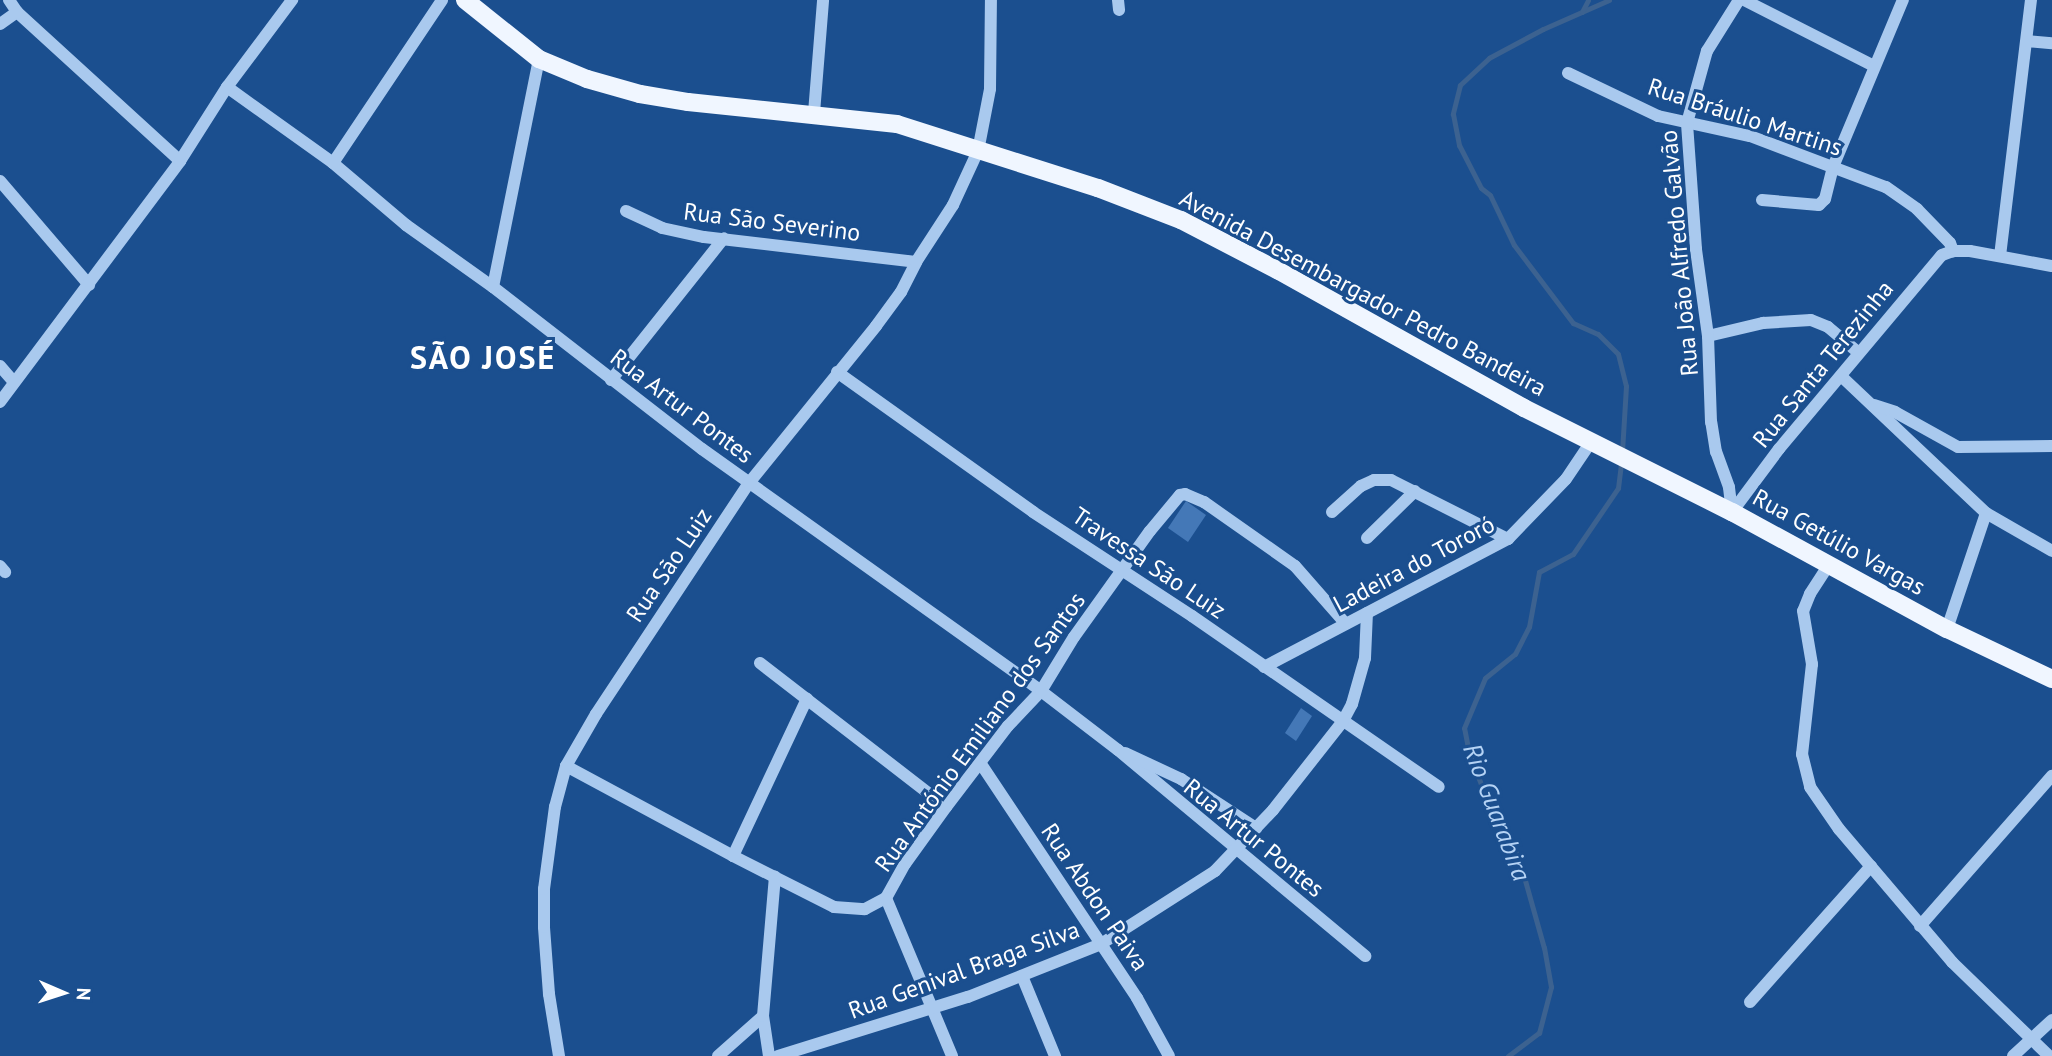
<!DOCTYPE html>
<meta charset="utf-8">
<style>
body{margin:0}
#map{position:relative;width:2052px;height:1056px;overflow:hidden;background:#1b4f8f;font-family:"PT Sans",sans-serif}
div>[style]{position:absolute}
.stream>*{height:5px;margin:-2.5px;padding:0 2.5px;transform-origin:2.5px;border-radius:2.5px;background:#3c6290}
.building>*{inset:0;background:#4478b7}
.minor>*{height:12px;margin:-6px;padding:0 6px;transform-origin:6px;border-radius:6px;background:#a9c9ee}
.major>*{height:18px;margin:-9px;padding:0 9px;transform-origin:9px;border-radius:9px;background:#f0f6ff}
span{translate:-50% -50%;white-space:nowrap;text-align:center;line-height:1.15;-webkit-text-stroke:6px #1b4f8f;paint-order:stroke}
.street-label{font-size:24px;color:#fff}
.water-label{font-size:26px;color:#b5d3f5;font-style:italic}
.district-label{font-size:32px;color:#fff;font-weight:700;letter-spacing:2px}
.north{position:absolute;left:28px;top:958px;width:70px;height:70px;-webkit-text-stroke:5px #1b4f8f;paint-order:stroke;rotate:93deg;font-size:19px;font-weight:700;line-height:28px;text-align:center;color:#fff}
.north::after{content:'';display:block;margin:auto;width:24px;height:32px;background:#fff;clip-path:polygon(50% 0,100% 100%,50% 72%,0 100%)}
</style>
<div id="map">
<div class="stream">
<div style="left:1609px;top:0;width:72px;rotate:156.3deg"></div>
<div style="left:1543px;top:29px;width:61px;rotate:151.8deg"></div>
<div style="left:1489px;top:58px;width:40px;rotate:137deg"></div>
<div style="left:1460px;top:85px;width:30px;rotate:104deg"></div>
<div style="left:1453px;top:114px;width:32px;rotate:79deg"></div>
<div style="left:1459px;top:145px;width:48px;rotate:62.9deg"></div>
<div style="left:1481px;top:188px;width:11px;rotate:38deg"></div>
<div style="left:1490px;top:195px;width:55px;rotate:64.4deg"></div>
<div style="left:1514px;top:245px;width:98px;rotate:52.9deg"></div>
<div style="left:1573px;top:323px;width:27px;rotate:24deg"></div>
<div style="left:1598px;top:334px;width:28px;rotate:45deg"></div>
<div style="left:1618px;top:354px;width:33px;rotate:76deg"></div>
<div style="left:1626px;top:386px;width:66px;rotate:93.5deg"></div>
<div style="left:1582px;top:12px;width:13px;rotate:-63deg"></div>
<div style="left:1508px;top:1056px;width:39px;rotate:-37deg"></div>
<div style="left:1539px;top:1033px;width:48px;rotate:-75.4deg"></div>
<div style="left:1551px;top:987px;width:40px;rotate:-100deg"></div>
<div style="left:1544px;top:948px;width:85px;rotate:-105.7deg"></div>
<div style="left:1521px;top:866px;width:52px;rotate:-111.6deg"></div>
<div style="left:1502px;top:818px;width:18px;rotate:-135deg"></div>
<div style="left:1489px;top:805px;width:56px;rotate:-111deg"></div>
<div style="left:1469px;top:753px;width:25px;rotate:-101deg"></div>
<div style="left:1464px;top:728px;width:54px;rotate:-67.2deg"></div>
<div style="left:1485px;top:678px;width:38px;rotate:-39deg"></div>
<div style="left:1515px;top:654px;width:30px;rotate:-63deg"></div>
<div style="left:1529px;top:627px;width:56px;rotate:-79.7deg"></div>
<div style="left:1539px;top:572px;width:38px;rotate:-28deg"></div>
<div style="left:1573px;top:554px;width:80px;rotate:-55.7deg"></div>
<div style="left:1618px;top:488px;width:26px;rotate:-83deg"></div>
</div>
<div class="building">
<div style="clip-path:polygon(1186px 501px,1206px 515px,1188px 542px,1168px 528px)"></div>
<div style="clip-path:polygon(1301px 708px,1312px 716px,1296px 741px,1285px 733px)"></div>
</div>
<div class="minor">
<div style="left:9px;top:0;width:14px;rotate:56deg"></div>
<div style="left:17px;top:12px;width:221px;rotate:42.4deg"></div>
<div style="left:1118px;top:0;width:10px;rotate:84deg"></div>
<div style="left:1744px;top:0;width:146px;rotate:26.9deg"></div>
<div style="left:0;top:24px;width:21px;rotate:-35deg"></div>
<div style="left:2027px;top:41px;width:25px;rotate:5deg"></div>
<div style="left:1568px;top:73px;width:100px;rotate:25.5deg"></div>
<div style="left:1658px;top:116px;width:94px;rotate:12.3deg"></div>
<div style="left:1750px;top:136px;width:145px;rotate:20.6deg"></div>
<div style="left:1886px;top:187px;width:38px;rotate:35deg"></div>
<div style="left:1917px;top:209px;width:47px;rotate:45.9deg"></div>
<div style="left:1950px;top:243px;width:9px;rotate:69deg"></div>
<div style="left:227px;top:87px;width:130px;rotate:35.6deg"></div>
<div style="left:333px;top:163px;width:96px;rotate:40.3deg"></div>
<div style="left:406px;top:225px;width:107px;rotate:35.5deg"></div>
<div style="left:493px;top:287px;width:264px;rotate:37.8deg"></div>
<div style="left:702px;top:449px;width:417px;rotate:35.5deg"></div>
<div style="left:1041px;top:691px;width:97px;rotate:37.5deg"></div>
<div style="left:1118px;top:750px;width:322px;rotate:39.8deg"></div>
<div style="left:814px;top:113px;width:113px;rotate:-85.4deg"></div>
<div style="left:333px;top:163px;width:196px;rotate:-56.2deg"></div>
<div style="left:0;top:181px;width:137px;rotate:49.4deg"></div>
<div style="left:1762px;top:200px;width:57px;rotate:5deg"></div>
<div style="left:1819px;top:205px;width:8px;rotate:-45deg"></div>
<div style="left:1825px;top:199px;width:33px;rotate:-76deg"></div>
<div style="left:1833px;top:167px;width:181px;rotate:-67.3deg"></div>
<div style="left:626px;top:211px;width:40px;rotate:25deg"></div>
<div style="left:662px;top:228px;width:43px;rotate:12.1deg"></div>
<div style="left:704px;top:237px;width:213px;rotate:6.7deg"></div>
<div style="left:2000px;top:256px;width:258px;rotate:-83.1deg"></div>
<div style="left:493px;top:287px;width:233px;rotate:-78.6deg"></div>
<div style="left:1708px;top:336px;width:57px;rotate:-13.3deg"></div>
<div style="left:1763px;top:323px;width:48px;rotate:-3.6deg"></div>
<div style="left:1811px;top:320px;width:18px;rotate:22deg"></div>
<div style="left:1828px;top:327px;width:39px;rotate:40deg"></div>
<div style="left:0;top:366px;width:20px;rotate:49deg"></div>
<div style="left:837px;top:372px;width:241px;rotate:35.5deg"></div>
<div style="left:1033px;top:512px;width:190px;rotate:33.2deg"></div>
<div style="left:1192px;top:616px;width:300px;rotate:34.7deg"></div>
<div style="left:1841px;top:376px;width:199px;rotate:43.4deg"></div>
<div style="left:1986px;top:513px;width:76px;rotate:29.9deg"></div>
<div style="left:611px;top:380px;width:181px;rotate:-51.5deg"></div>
<div style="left:0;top:402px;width:301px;rotate:-53.2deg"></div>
<div style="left:180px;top:161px;width:88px;rotate:-57.6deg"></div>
<div style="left:227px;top:87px;width:109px;rotate:-53.2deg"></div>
<div style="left:1874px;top:405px;width:22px;rotate:18deg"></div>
<div style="left:1895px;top:412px;width:72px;rotate:29.1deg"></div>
<div style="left:1958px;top:447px;width:94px;rotate:-0.6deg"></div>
<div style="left:1332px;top:512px;width:39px;rotate:-42deg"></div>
<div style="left:1361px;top:486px;width:14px;rotate:-25deg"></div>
<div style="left:1374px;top:480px;width:17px"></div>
<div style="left:1391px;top:480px;width:131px;rotate:26.8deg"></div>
<div style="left:1732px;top:512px;width:25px;rotate:-97deg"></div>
<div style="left:1729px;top:487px;width:37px;rotate:-110deg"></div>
<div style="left:1716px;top:452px;width:30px;rotate:-99deg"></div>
<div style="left:1711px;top:422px;width:86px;rotate:-92deg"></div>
<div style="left:1708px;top:336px;width:88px;rotate:-97.9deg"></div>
<div style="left:1696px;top:249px;width:126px;rotate:-94.1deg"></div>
<div style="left:1687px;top:123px;width:75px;rotate:-74.5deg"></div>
<div style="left:1707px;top:51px;width:60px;rotate:-57.9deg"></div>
<div style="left:1732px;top:512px;width:79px;rotate:-53.3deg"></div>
<div style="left:1779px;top:449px;width:253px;rotate:-50deg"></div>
<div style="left:1942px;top:255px;width:12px;rotate:-20deg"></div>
<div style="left:1953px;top:251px;width:17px"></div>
<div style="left:1970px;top:251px;width:83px;rotate:10.4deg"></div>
<div style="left:1367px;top:538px;width:67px;rotate:-44.4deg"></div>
<div style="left:0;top:566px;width:8px;rotate:50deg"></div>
<div style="left:1828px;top:566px;width:33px;rotate:123deg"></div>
<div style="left:1810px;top:594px;width:18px;rotate:112deg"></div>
<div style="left:1803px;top:611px;width:54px;rotate:80.4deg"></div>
<div style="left:1812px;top:664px;width:91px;rotate:96.3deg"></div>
<div style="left:1802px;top:754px;width:34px;rotate:76deg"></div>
<div style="left:1810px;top:787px;width:51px;rotate:55.4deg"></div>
<div style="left:1839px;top:829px;width:175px;rotate:49.6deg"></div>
<div style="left:1952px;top:962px;width:135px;rotate:44.1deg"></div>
<div style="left:1947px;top:629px;width:122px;rotate:-71.4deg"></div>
<div style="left:760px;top:663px;width:235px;rotate:37.7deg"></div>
<div style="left:1264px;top:667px;width:276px;rotate:-27.7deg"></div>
<div style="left:1508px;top:539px;width:83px;rotate:-46deg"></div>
<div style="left:1566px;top:479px;width:45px;rotate:-56deg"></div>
<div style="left:1125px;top:753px;width:62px;rotate:24.9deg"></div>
<div style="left:1181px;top:779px;width:90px;rotate:33.2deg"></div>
<div style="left:981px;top:764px;width:281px;rotate:56.3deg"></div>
<div style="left:1137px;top:998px;width:66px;rotate:61.1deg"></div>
<div style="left:566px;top:766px;width:190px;rotate:28.3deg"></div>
<div style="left:733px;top:856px;width:113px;rotate:26.8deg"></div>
<div style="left:834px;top:907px;width:31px;rotate:4deg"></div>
<div style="left:865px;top:909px;width:24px;rotate:-28deg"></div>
<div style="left:886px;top:898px;width:39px;rotate:-61deg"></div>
<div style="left:905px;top:864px;width:70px;rotate:-54.3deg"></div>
<div style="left:946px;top:807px;width:102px;rotate:-52.6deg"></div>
<div style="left:1008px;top:726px;width:48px;rotate:-46.7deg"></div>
<div style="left:1041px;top:691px;width:63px;rotate:-58.6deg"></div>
<div style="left:1074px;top:637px;width:130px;rotate:-54.4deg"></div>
<div style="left:1150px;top:531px;width:47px;rotate:-50.2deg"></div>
<div style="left:1180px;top:495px;width:5px;rotate:-11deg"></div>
<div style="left:1185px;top:494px;width:21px;rotate:23deg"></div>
<div style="left:1204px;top:502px;width:111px;rotate:35.1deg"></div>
<div style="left:1295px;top:566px;width:77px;rotate:48.7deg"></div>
<div style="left:733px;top:856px;width:174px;rotate:-64.8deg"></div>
<div style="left:886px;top:898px;width:171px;rotate:67.3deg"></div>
<div style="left:1920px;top:926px;width:200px;rotate:-48.7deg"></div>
<div style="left:1022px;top:976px;width:87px;rotate:67.6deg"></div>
<div style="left:1750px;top:1002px;width:182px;rotate:-48.3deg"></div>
<div style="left:559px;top:1056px;width:63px;rotate:-99.2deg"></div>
<div style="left:549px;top:994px;width:67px;rotate:-94.3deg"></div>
<div style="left:544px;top:927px;width:38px;rotate:-90deg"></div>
<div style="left:544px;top:889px;width:83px;rotate:-82.4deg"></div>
<div style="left:555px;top:807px;width:42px;rotate:-75deg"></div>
<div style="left:566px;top:766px;width:60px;rotate:-60deg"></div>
<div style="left:596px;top:714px;width:277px;rotate:-56.5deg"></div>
<div style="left:749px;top:483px;width:202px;rotate:-51deg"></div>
<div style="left:876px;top:326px;width:42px;rotate:-53.7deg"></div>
<div style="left:901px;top:292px;width:34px;rotate:-63deg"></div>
<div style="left:916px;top:262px;width:68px;rotate:-57deg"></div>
<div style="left:953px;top:205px;width:60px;rotate:-65.2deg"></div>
<div style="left:978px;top:151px;width:63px;rotate:-79deg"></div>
<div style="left:990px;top:89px;width:89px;rotate:-89.4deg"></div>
<div style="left:718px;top:1056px;width:60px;rotate:-41.6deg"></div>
<div style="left:769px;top:1056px;width:40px;rotate:-98.5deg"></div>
<div style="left:763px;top:1016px;width:140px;rotate:-85.1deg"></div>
<div style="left:778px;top:1056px;width:199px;rotate:-17.3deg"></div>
<div style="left:968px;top:997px;width:143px;rotate:-21.7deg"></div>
<div style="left:1101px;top:944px;width:135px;rotate:-32.6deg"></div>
<div style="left:1215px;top:871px;width:84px;rotate:-46.4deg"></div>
<div style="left:1273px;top:810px;width:113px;rotate:-51.8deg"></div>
<div style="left:1343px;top:721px;width:19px;rotate:-62deg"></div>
<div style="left:1352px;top:704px;width:48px;rotate:-74.2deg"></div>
<div style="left:1365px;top:658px;width:45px;rotate:-87.5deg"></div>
<div style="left:2013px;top:1056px;width:53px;rotate:-42.7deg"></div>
</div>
<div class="major">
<div style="left:465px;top:0;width:95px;rotate:38.6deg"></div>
<div style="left:539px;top:59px;width:52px;rotate:22.6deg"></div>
<div style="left:587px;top:79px;width:55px;rotate:15.8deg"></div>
<div style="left:640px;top:94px;width:49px;rotate:9.5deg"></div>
<div style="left:688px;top:102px;width:210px;rotate:6deg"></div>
<div style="left:897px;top:124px;width:211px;rotate:17.7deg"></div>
<div style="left:1098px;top:188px;width:89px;rotate:21.1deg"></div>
<div style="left:1181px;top:220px;width:110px;rotate:27.5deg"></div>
<div style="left:1279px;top:271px;width:281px;rotate:29.2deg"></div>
<div style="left:1524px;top:408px;width:233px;rotate:26.6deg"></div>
<div style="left:1732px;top:512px;width:245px;rotate:28.6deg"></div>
<div style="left:1947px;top:629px;width:116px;rotate:25.5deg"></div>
</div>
<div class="street-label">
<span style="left:1745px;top:117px;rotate:18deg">Rua Bráulio Martins</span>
<span style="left:772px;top:222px;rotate:7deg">Rua São Severino</span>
<span style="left:1679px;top:253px;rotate:-95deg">Rua João Alfredo Galvão</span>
<span style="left:1363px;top:293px;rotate:28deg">Avenida Desembargador Pedro Bandeira</span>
<span style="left:1823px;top:364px;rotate:-51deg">Rua Santa Terezinha</span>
<span style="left:682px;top:406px;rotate:37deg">Rua Artur Pontes</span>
<span style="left:1839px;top:542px;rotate:29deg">Rua Getúlio Vargas</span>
<span style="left:1149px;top:563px;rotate:34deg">Travessa São Luiz</span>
<span style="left:1414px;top:564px;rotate:-28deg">Ladeira do Tororó</span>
<span style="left:669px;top:565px;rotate:-56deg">Rua São Luiz</span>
<span style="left:980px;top:732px;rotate:-54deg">Rua António Emiliano dos Santos</span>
<span style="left:1254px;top:838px;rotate:39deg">Rua Artur Pontes</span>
<span style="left:1095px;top:897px;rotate:56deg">Rua Abdon Paiva</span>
<span style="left:964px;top:970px;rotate:-20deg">Rua Genival Braga Silva</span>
</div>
<div class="water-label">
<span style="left:1497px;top:812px;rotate:69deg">Rio Guarabira</span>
</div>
<div class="district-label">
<span style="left:483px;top:357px">SÃO JOSÉ</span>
</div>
<div class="north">N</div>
</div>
